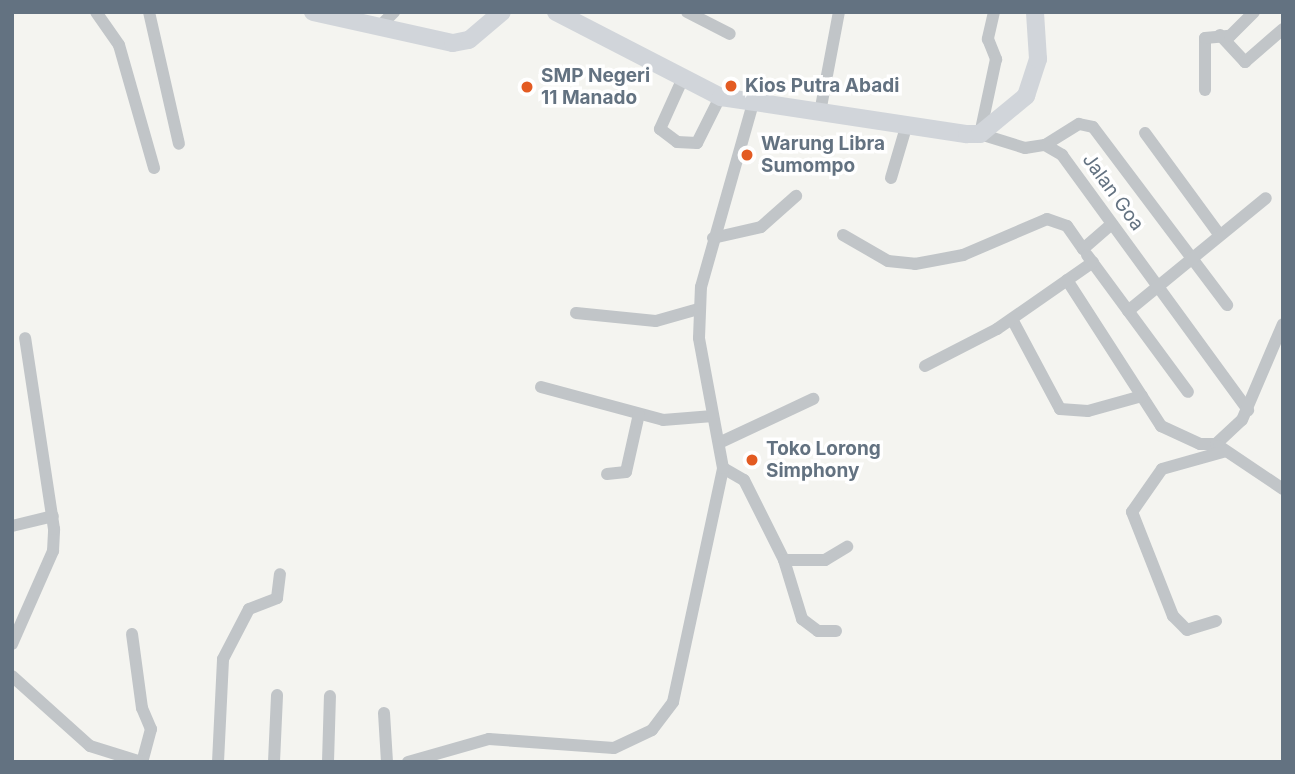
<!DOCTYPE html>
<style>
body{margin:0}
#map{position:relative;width:1295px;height:774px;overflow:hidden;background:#f4f4f0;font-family:Inter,sans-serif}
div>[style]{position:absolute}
.street>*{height:12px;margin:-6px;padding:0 6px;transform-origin:6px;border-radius:6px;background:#c1c5c8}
.secondary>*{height:18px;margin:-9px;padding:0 9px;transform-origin:9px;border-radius:9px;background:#d1d5da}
.dots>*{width:19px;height:19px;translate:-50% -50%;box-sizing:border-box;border:4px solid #fff;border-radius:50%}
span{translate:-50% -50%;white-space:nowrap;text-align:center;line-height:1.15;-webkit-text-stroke:7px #fff;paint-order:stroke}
.poi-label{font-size:19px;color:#637281;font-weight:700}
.left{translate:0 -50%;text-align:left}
.street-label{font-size:19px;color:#637281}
.frame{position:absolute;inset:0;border:14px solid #637281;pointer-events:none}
</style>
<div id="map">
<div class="street">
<div style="left:96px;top:12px;width:40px;rotate:55.1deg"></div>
<div style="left:119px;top:45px;width:128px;rotate:74.1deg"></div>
<div style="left:149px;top:12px;width:135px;rotate:77.2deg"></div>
<div style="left:687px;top:12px;width:48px;rotate:27.1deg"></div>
<div style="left:994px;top:12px;width:28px;rotate:103deg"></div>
<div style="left:988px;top:39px;width:22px;rotate:68deg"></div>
<div style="left:996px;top:59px;width:77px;rotate:102deg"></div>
<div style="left:980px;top:134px;width:47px;rotate:17.3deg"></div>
<div style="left:1025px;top:148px;width:20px;rotate:-9deg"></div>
<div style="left:1045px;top:145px;width:20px;rotate:30deg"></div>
<div style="left:1062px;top:155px;width:316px;rotate:53.9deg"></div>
<div style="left:383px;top:23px;width:16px;rotate:-45deg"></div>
<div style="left:1220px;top:35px;width:37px;rotate:47deg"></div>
<div style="left:1245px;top:62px;width:50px;rotate:-41deg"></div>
<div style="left:683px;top:78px;width:56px;rotate:114.3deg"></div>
<div style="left:660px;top:129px;width:21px;rotate:37deg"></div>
<div style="left:677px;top:142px;width:20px;rotate:3deg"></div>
<div style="left:697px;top:143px;width:51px;rotate:-63.4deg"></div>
<div style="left:1205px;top:90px;width:52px;rotate:-90deg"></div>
<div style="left:1205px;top:38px;width:25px;rotate:-5deg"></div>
<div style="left:1230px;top:36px;width:34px;rotate:-45deg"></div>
<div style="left:821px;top:107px;width:97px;rotate:-79.3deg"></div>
<div style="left:1145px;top:133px;width:125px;rotate:53.8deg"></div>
<div style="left:1045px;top:145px;width:40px;rotate:-32deg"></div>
<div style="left:1079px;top:124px;width:14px;rotate:12deg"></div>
<div style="left:1093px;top:127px;width:223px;rotate:53deg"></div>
<div style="left:891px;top:178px;width:56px;rotate:-73.5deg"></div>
<div style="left:843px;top:235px;width:52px;rotate:30deg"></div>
<div style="left:888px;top:261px;width:27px;rotate:6deg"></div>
<div style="left:915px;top:264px;width:49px;rotate:-10.6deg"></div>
<div style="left:963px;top:255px;width:91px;rotate:-23.2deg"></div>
<div style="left:1047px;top:219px;width:21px;rotate:19deg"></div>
<div style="left:1067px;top:226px;width:28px;rotate:55deg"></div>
<div style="left:1083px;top:249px;width:38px;rotate:-41deg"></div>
<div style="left:713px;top:238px;width:49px;rotate:-12.9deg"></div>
<div style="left:761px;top:227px;width:47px;rotate:-41.5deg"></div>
<div style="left:1087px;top:255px;width:170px;rotate:53.6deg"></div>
<div style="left:1067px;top:280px;width:174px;rotate:57.2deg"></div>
<div style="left:1161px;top:426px;width:43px;rotate:24.8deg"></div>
<div style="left:1200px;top:444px;width:16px"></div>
<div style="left:1216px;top:444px;width:35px;rotate:-43deg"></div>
<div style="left:1242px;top:420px;width:104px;rotate:-66.9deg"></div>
<div style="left:1128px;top:311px;width:178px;rotate:-39.3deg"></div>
<div style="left:576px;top:313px;width:80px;rotate:5.7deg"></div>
<div style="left:656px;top:321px;width:44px;rotate:-15.9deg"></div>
<div style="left:1012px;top:319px;width:102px;rotate:61.9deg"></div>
<div style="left:1060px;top:409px;width:28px;rotate:4deg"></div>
<div style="left:1088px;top:411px;width:56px;rotate:-15.5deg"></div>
<div style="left:925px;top:366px;width:81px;rotate:-27.2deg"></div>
<div style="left:997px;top:329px;width:117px;rotate:-34.9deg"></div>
<div style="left:541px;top:387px;width:126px;rotate:15.1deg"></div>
<div style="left:663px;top:420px;width:50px;rotate:-4.6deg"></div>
<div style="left:721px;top:442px;width:102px;rotate:-25.1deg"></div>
<div style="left:1219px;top:446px;width:77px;rotate:33.9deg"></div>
<div style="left:723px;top:468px;width:24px;rotate:30deg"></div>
<div style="left:744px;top:480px;width:89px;rotate:63.4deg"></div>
<div style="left:784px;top:560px;width:41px"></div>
<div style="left:825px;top:560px;width:26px;rotate:-31deg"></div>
<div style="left:607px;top:474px;width:19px;rotate:-6deg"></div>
<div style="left:626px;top:472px;width:59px;rotate:-77.4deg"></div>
<div style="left:12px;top:526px;width:42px;rotate:-13.7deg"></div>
<div style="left:784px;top:560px;width:62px;rotate:73deg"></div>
<div style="left:802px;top:619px;width:20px;rotate:37deg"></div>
<div style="left:818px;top:631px;width:18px"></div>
<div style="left:1216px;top:621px;width:30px;rotate:163deg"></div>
<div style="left:1187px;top:630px;width:20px;rotate:-135deg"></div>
<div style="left:1173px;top:616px;width:112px;rotate:-111.5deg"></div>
<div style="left:1132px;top:512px;width:52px;rotate:-55.1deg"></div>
<div style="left:1162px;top:469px;width:66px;rotate:-15.7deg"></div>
<div style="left:132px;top:634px;width:75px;rotate:82.3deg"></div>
<div style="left:142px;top:708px;width:23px;rotate:67deg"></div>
<div style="left:151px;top:729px;width:34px;rotate:105deg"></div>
<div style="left:12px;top:644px;width:102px;rotate:-66.2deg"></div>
<div style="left:53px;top:551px;width:22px;rotate:-87deg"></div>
<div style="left:54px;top:529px;width:193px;rotate:-98.6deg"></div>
<div style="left:12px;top:676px;width:105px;rotate:41.9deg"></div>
<div style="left:90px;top:746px;width:53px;rotate:17.4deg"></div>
<div style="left:384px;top:713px;width:49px;rotate:86.5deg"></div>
<div style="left:218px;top:762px;width:103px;rotate:-87.2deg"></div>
<div style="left:223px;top:659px;width:56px;rotate:-62.5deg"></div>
<div style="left:249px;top:609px;width:30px;rotate:-21deg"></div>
<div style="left:277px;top:598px;width:24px;rotate:-83deg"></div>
<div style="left:274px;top:762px;width:67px;rotate:-87.4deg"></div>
<div style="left:328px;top:762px;width:66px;rotate:-88.3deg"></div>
<div style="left:408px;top:762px;width:84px;rotate:-15.9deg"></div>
<div style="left:489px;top:739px;width:125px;rotate:4.1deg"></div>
<div style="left:614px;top:748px;width:42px;rotate:-25.3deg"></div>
<div style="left:652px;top:730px;width:35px;rotate:-53deg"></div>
<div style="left:673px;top:702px;width:239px;rotate:-77.9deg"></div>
<div style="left:723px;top:468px;width:132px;rotate:-100.5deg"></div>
<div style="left:699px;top:338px;width:51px;rotate:-87.8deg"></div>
<div style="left:701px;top:287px;width:194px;rotate:-74.2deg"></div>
</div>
<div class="secondary">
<div style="left:313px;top:12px;width:143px;rotate:12.5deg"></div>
<div style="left:453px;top:43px;width:16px;rotate:-11deg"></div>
<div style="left:469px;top:40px;width:43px;rotate:-40.3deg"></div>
<div style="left:556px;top:12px;width:186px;rotate:27.3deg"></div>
<div style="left:721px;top:97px;width:249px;rotate:8.6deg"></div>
<div style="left:967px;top:134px;width:13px"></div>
<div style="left:980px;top:134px;width:60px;rotate:-39.6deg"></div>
<div style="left:1026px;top:96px;width:39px;rotate:-72deg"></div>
<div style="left:1038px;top:59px;width:47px;rotate:-93.7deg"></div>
</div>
<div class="dots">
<div style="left:731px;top:86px;background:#e35b22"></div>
<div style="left:527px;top:87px;background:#e35b22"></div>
<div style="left:747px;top:155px;background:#e35b22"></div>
<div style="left:752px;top:460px;background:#e35b22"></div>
</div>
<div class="poi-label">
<span class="left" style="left:541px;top:87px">SMP Negeri<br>11 Manado</span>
<span class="left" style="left:745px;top:86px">Kios Putra Abadi</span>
<span class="left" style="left:761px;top:155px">Warung Libra<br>Sumompo</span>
<span class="left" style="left:766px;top:460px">Toko Lorong<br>Simphony</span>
</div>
<div class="street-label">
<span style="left:1113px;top:192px;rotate:54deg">Jalan Goa</span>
</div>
<div class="frame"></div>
</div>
